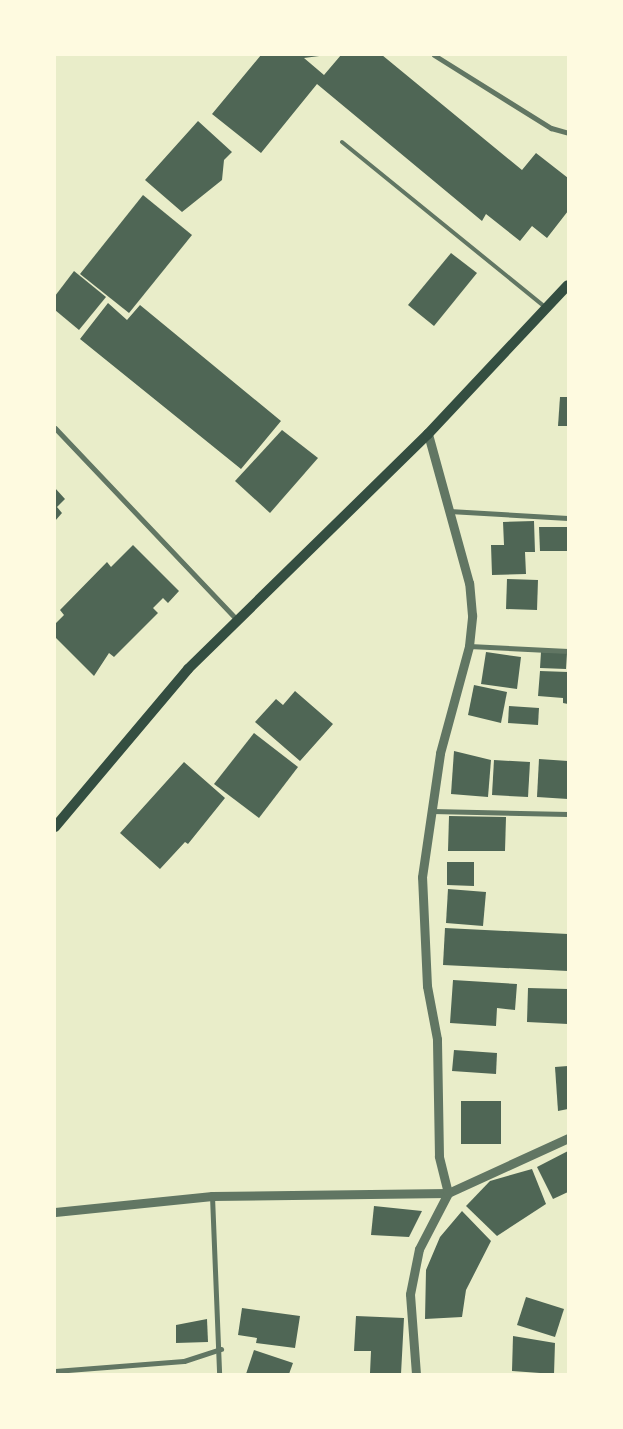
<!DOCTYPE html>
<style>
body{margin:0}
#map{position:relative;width:623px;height:1429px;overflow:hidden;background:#e9edc9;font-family:Ubuntu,sans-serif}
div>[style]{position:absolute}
.building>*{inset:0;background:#4f6655}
.service>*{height:4px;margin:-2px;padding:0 2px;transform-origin:2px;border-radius:2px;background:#617663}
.minor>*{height:5px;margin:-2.5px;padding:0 2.5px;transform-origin:2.5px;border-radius:2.5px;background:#617663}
.tertiary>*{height:9px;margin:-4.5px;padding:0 4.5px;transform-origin:4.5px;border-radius:4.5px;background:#617663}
.secondary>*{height:10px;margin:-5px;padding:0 5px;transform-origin:5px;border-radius:5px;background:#344e41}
span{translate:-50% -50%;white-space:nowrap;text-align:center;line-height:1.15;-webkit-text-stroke:4px #fefae0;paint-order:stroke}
.frame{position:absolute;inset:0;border:56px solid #fefae0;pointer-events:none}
</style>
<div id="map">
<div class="building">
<div style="clip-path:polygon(261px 55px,327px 55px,304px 58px,324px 75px,341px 55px,382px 55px,522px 170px,536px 153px,568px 178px,568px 211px,547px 238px,532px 226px,520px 241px,486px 214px,482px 221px,317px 84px,261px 153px,212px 114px)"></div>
<div style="clip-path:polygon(198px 121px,232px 152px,224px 160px,222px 180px,182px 212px,145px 180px)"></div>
<div style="clip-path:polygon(143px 195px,192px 235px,129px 313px,80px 274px)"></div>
<div style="clip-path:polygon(451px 253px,477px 273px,434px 326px,408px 305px)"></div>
<div style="clip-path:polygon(74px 271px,106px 297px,79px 330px,55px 310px,55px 296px)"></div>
<div style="clip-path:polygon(108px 303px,127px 320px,140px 305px,281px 421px,241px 469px,80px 339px)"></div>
<div style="clip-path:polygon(560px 397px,568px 397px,568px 426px,558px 426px)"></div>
<div style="clip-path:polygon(282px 430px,318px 458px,270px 513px,235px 481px)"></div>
<div style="clip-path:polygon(55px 488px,65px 499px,57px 507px,62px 513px,55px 521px)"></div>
<div style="clip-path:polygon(534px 521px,535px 552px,525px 552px,526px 574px,492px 575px,491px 545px,504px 545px,503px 522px)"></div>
<div style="clip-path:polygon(539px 527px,568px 527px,568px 551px,540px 551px)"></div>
<div style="clip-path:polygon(133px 545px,179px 591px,168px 603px,163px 598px,153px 608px,158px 613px,114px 657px,109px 653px,94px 676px,55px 637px,55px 624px,64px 615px,60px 610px,107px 562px,111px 567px)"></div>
<div style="clip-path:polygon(507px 579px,538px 580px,537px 610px,506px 609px)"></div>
<div style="clip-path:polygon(486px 652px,521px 657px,517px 689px,481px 684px)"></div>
<div style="clip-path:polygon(541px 652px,567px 653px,566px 669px,540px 668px)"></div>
<div style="clip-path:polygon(540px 671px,568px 672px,568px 704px,563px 703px,563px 698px,538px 696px)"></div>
<div style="clip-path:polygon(474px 685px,507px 692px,501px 723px,468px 715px)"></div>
<div style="clip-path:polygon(295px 691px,333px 724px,300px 761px,255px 722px,276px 699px,283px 705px)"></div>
<div style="clip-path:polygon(509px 706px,539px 708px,538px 725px,508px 723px)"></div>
<div style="clip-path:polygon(254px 733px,298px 767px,259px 818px,214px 784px)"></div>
<div style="clip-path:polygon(454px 751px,491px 760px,488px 797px,451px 794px)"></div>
<div style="clip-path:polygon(539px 759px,568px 761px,568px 799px,537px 797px)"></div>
<div style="clip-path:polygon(494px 760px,530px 762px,528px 797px,492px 795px)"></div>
<div style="clip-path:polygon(184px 762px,225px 798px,188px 844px,185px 842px,160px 869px,120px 833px)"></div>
<div style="clip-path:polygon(449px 816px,506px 817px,505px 851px,448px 851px)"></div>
<div style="clip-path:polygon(447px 862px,474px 862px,474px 886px,447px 885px)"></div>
<div style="clip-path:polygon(448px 889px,486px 892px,483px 926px,446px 923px)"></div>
<div style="clip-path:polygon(445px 928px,568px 934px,568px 971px,443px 965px)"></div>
<div style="clip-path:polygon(453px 980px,517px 984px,515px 1010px,497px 1008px,496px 1026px,450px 1023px)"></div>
<div style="clip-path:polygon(528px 988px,568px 989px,568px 1024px,527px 1022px)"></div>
<div style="clip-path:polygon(454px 1050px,497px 1053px,496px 1074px,452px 1071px)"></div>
<div style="clip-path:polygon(568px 1066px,568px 1109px,558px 1111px,555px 1067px)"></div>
<div style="clip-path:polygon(461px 1101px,501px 1101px,501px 1144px,461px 1144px)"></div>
<div style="clip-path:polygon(568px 1151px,568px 1192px,553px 1199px,537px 1167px)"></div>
<div style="clip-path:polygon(532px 1169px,546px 1204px,497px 1236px,466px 1206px,490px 1181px)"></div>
<div style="clip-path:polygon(374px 1206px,422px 1211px,409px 1237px,371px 1235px)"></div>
<div style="clip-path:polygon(462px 1211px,491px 1241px,466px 1290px,462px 1317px,425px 1319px,426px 1270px,440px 1237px)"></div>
<div style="clip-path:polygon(526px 1297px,564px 1309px,555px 1337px,517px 1325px)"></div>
<div style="clip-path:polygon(242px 1308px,300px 1316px,295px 1348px,256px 1343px,257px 1338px,238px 1335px)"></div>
<div style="clip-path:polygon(356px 1316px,404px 1318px,401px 1374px,370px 1373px,371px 1351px,354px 1351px)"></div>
<div style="clip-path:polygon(207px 1319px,208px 1342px,176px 1343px,176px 1325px)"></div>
<div style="clip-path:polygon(513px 1336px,555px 1343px,554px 1374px,512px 1371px)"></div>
<div style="clip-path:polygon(254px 1350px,293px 1363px,289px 1374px,246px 1374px)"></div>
</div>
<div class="service">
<div style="left:342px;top:142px;width:263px;rotate:39.1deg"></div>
</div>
<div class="minor">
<div style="left:434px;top:55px;width:138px;rotate:32deg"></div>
<div style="left:551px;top:128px;width:18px;rotate:16deg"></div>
<div style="left:55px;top:428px;width:265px;rotate:46.5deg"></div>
<div style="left:449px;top:511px;width:119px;rotate:3.4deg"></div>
<div style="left:469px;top:646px;width:99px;rotate:2.9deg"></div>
<div style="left:432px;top:811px;width:136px;rotate:1.3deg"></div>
<div style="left:212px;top:1196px;width:178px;rotate:87.7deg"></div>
<div style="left:55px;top:1371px;width:129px;rotate:-4.4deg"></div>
<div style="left:184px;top:1361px;width:39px;rotate:-18deg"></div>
</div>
<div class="tertiary">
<div style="left:55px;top:1212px;width:158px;rotate:-5.8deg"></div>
<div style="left:212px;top:1196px;width:236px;rotate:-0.7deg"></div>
<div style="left:448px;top:1193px;width:132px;rotate:-24.6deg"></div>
<div style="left:416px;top:1374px;width:80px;rotate:-94.3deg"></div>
<div style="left:410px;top:1294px;width:46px;rotate:-78.7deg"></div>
<div style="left:419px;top:1249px;width:63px;rotate:-62.6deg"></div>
<div style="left:448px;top:1193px;width:38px;rotate:-104deg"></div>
<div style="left:439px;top:1156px;width:117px;rotate:-91deg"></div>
<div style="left:437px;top:1039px;width:54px;rotate:-100.7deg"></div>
<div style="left:427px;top:986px;width:109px;rotate:-92.6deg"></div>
<div style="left:422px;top:877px;width:125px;rotate:-81.7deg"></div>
<div style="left:440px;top:753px;width:111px;rotate:-74.8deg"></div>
<div style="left:469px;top:646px;width:31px;rotate:-84deg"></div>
<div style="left:472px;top:615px;width:32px;rotate:-95deg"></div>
<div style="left:469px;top:583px;width:155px;rotate:-105.4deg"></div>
</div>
<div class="secondary">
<div style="left:55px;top:827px;width:207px;rotate:-49.9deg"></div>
<div style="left:188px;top:669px;width:336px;rotate:-44.4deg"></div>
<div style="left:428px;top:434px;width:204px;rotate:-46.8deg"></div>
</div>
<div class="frame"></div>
</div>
